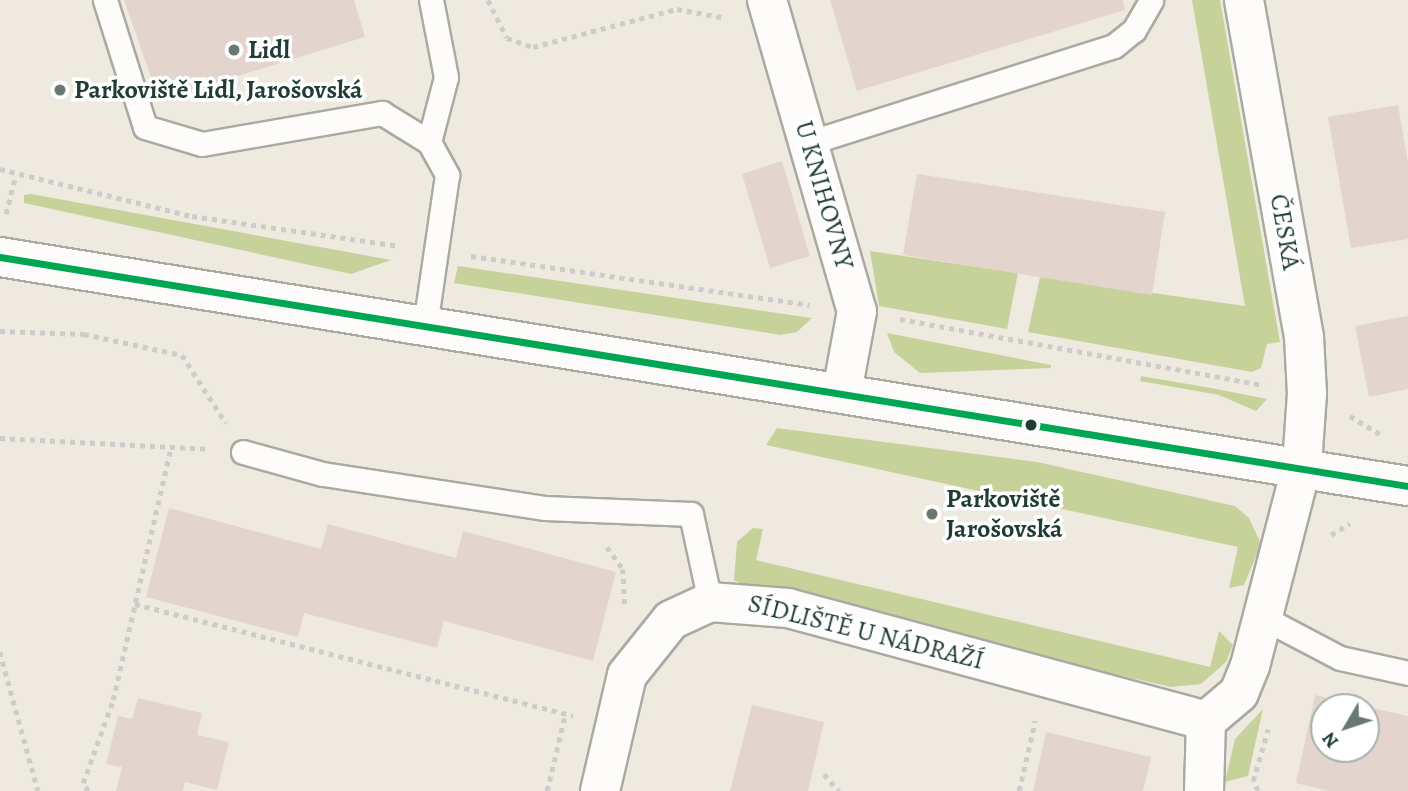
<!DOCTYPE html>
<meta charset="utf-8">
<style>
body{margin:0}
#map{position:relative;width:1408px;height:791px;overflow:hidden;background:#efeadf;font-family:Alegreya,serif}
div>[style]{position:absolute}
.green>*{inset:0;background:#c7d29b}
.building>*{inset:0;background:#e4d4ce}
.path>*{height:4.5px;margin-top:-2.25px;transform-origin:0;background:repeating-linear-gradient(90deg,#cbcdca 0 5px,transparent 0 10px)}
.roads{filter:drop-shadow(2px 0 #a9aaa2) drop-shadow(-2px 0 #a9aaa2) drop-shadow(0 2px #a9aaa2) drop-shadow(0 -2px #a9aaa2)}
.lane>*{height:23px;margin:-11.5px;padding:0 11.5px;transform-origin:11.5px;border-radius:11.5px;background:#fdfcfa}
.street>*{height:38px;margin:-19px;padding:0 19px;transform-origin:19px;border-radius:19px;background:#fdfcfa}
.bus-1>*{height:7px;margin:-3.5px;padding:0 3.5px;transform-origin:3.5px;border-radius:3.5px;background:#00a651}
.dots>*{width:19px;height:19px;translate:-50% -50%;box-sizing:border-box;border:4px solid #fff;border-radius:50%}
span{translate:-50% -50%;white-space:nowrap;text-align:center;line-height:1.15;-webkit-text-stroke:7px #fff;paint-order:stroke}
.poi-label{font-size:26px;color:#1f3d34;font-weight:700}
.left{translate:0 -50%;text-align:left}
.street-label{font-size:26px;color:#1f3d34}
.north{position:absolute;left:1310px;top:693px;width:70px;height:70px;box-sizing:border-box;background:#fff;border:2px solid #a5b1ae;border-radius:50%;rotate:231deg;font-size:19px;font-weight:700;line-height:28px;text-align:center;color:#1f3d34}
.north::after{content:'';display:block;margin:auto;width:24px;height:32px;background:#687a70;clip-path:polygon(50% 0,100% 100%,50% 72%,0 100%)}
</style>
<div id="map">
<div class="green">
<div style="clip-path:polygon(1192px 0,1220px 0,1280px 342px,1267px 344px,1261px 368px,1252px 372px,1028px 332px,1040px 277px,1245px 306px)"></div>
<div style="clip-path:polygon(31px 194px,391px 260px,351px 274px,24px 203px,24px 195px)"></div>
<div style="clip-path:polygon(870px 251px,1018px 273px,1007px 329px,879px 306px)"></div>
<div style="clip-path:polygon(458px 266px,812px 318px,797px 332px,781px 335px,454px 283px)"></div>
<div style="clip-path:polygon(887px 333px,1051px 365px,1051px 368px,920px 373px,894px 352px)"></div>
<div style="clip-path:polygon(1141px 376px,1211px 388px,1267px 399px,1256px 411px,1219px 395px,1140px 381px)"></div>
<div style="clip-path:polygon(777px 428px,1037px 462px,1235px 506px,1249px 518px,1261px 544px,1244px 585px,1229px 588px,1238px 547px,766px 445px)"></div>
<div style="clip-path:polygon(753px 528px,763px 529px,756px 560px,1210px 667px,1219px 631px,1233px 645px,1226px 662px,1201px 684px,1171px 687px,758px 594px,734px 580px,737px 542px)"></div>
<div style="clip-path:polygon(1263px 709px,1248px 776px,1225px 782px,1235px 739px)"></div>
</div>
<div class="building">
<div style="clip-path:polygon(124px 0,354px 0,365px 37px,159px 100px)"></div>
<div style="clip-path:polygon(830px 0,1123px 0,1125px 10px,857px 91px)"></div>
<div style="clip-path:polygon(1398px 105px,1408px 163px,1408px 239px,1351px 248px,1328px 117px)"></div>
<div style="clip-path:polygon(782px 161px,810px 256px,770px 268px,742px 174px)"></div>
<div style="clip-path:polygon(917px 174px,1165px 212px,1152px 295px,903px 255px)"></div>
<div style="clip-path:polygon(1408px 316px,1408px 389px,1369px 397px,1355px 326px)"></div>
<div style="clip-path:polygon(169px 508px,321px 549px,328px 524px,456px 558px,463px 531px,616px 572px,593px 661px,444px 621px,437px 648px,304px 613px,298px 637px,146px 597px)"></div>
<div style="clip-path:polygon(evenodd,1315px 695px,1408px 716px,1408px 791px,1329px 791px,1296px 783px,1315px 695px,1324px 707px,1366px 707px,1366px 749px,1324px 749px,1324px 707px)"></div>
<div style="clip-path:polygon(138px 698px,202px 713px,197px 735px,229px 742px,217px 790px,185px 782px,183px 791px,116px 791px,122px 767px,106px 764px,118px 716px,132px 719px)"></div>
<div style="clip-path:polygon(752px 705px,824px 722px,808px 791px,730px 791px)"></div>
<div style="clip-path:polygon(1046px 732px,1151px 757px,1143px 791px,1033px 791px)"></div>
</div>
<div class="path">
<div style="left:488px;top:0;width:42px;rotate:63.4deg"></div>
<div style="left:507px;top:38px;width:28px;rotate:19deg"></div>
<div style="left:533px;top:47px;width:149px;rotate:-14.8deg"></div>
<div style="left:677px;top:9px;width:50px;rotate:10.4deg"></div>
<div style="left:0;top:169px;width:198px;rotate:13.8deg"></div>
<div style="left:192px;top:216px;width:210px;rotate:8.2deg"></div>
<div style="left:6px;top:214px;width:38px;rotate:-76deg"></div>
<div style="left:471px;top:256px;width:342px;rotate:8.2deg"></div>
<div style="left:900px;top:319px;width:370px;rotate:10.3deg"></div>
<div style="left:0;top:331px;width:84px;rotate:2deg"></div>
<div style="left:84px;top:334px;width:100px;rotate:12.1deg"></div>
<div style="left:182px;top:355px;width:81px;rotate:57.1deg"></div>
<div style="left:1350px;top:416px;width:35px;rotate:31deg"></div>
<div style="left:0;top:438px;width:207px;rotate:3deg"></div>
<div style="left:1331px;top:535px;width:22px;rotate:-32deg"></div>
<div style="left:607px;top:547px;width:27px;rotate:54deg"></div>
<div style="left:623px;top:569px;width:37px;rotate:87deg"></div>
<div style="left:135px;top:604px;width:452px;rotate:14.3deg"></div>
<div style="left:0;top:652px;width:144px;rotate:74.7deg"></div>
<div style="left:824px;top:774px;width:23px;rotate:49deg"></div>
<div style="left:88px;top:791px;width:9px;rotate:-122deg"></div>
<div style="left:83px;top:783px;width:88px;rotate:-70.1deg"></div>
<div style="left:113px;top:700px;width:261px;rotate:-77.1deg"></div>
<div style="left:547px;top:791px;width:78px;rotate:-76.7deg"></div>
<div style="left:1019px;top:791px;width:72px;rotate:-77.1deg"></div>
<div style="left:1258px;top:791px;width:11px;rotate:-117deg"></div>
<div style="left:1253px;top:781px;width:54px;rotate:-73.9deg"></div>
</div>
<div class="roads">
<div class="lane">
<div style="left:105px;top:0;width:133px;rotate:72.5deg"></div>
<div style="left:145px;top:127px;width:59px;rotate:16.6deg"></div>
<div style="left:202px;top:144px;width:183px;rotate:-9.8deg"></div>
<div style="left:382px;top:113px;width:55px;rotate:31.7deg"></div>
<div style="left:429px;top:142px;width:38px;rotate:61deg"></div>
<div style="left:447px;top:175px;width:153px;rotate:98.3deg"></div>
<div style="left:429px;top:142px;width:67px;rotate:-75.3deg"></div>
<div style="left:446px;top:77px;width:78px;rotate:-101deg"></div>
<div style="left:808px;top:143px;width:321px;rotate:-17.6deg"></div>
<div style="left:1114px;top:46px;width:26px;rotate:-39deg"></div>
<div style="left:1134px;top:30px;width:34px;rotate:-60deg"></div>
<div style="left:243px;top:452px;width:83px;rotate:15.4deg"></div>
<div style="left:323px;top:474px;width:225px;rotate:8.7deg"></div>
<div style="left:545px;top:508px;width:146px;rotate:2.4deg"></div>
<div style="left:691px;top:514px;width:90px;rotate:77.8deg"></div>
<div style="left:1260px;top:616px;width:90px;rotate:27.7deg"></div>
<div style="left:1340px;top:658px;width:70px;rotate:12.4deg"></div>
</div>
<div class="street">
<div style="left:767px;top:0;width:324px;rotate:73.9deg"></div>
<div style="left:857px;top:311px;width:82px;rotate:100.5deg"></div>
<div style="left:0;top:257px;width:1427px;rotate:9.24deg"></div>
<div style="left:1206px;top:721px;width:43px;rotate:-40.3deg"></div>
<div style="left:1239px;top:693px;width:29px;rotate:-68deg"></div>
<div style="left:1250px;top:666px;width:208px;rotate:-75.5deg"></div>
<div style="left:1302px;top:465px;width:71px;rotate:-86deg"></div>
<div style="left:1307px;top:394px;width:57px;rotate:-93deg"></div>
<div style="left:1304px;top:337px;width:342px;rotate:-100.1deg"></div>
<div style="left:600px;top:791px;width:119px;rotate:-76.9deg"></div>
<div style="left:627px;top:675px;width:70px;rotate:-51.3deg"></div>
<div style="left:671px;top:620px;width:43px;rotate:-24.8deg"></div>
<div style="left:710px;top:602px;width:78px;rotate:4.4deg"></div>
<div style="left:788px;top:608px;width:433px;rotate:15.1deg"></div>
<div style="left:1204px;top:791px;width:70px;rotate:-88.4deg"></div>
</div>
</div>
<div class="bus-1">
<div style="left:0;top:257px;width:1427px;rotate:9.24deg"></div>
</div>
<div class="dots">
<div style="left:234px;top:50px;background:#687a70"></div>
<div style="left:60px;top:90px;background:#687a70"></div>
<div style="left:1031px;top:425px;background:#1f3d34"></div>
<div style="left:932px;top:514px;background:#687a70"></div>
</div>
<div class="poi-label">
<span class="left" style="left:248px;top:50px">Lidl</span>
<span class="left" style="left:74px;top:90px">Parkoviště Lidl, Jarošovská</span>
<span class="left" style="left:946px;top:514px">Parkoviště<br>Jarošovská</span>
</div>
<div class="street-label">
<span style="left:824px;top:195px;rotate:74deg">U KNIHOVNY</span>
<span style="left:1285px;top:232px;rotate:80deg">ČESKÁ</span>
<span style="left:866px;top:632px;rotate:14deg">SÍDLIŠTĚ U NÁDRAŽÍ</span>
</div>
<div class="north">N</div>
</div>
